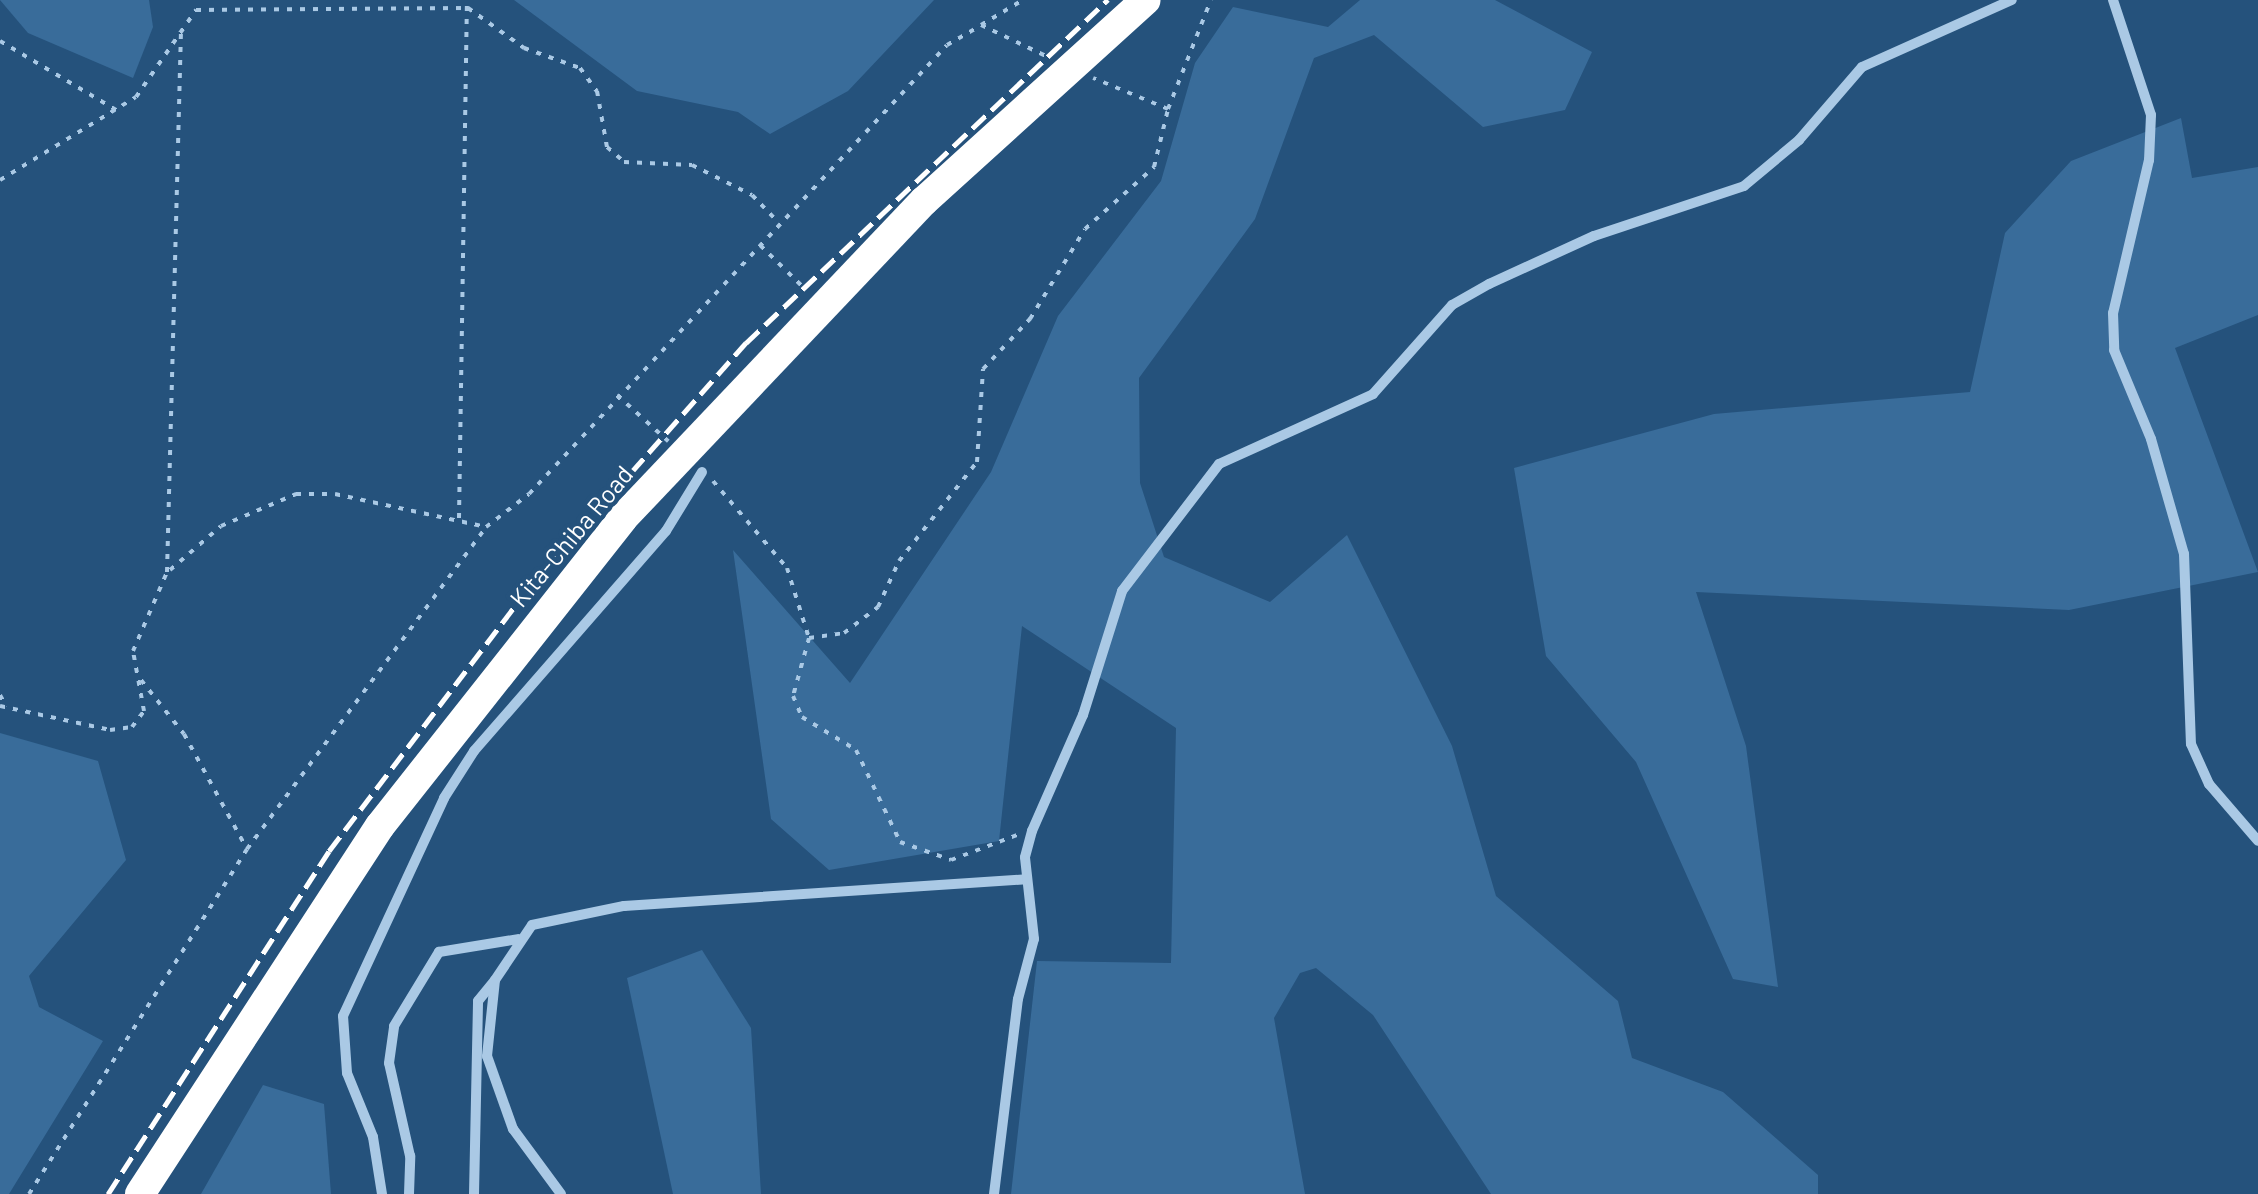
<!DOCTYPE html>
<style>
body{margin:0}
#map{position:relative;width:2258px;height:1194px;overflow:hidden;background:#25527c;font-family:Barlow,sans-serif}
div>[style]{position:absolute}
.green>*{inset:0;background:#396c9a}
.path>*{height:4px;margin-top:-2px;transform-origin:0;background:repeating-linear-gradient(90deg,#aac9e5 0 5px,transparent 0 13px)}
.street>*{height:10px;margin:-5px;padding:0 5px;transform-origin:5px;border-radius:5px;background:#aac9e5}
.highway>*{height:30px;margin:-15px;padding:0 15px;transform-origin:15px;border-radius:15px;background:#fff}
.rail>*{height:5px;margin-top:-2.5px;transform-origin:0;background:repeating-linear-gradient(90deg,#fff 0 18px,transparent 0 26px)}
.highway-bridge>*{height:30px;margin:-15px;padding:0 15px;transform-origin:15px;border-radius:15px;background:#fff}
span{translate:-50% -50%;white-space:nowrap;text-align:center;line-height:1.15;-webkit-text-stroke:9px #25527c;paint-order:stroke}
.street-label{font-size:25px;color:#fff}
</style>
<div id="map">
<div class="green">
<div style="clip-path:polygon(0 0,149px 0,153px 27px,133px 78px,28px 33px)"></div>
<div style="clip-path:polygon(514px 0,934px 0,848px 91px,770px 134px,738px 112px,637px 91px)"></div>
<div style="clip-path:polygon(1360px 0,1495px 0,1592px 52px,1565px 110px,1483px 127px,1374px 35px,1314px 58px,1255px 219px,1139px 378px,1140px 483px,1164px 557px,1270px 602px,1347px 535px,1452px 746px,1496px 896px,1618px 1001px,1632px 1058px,1723px 1092px,1818px 1175px,1818px 1194px,1491px 1194px,1373px 1015px,1316px 968px,1300px 973px,1274px 1018px,1305px 1194px,1011px 1194px,1037px 961px,1171px 963px,1176px 728px,1022px 626px,999px 841px,829px 870px,771px 819px,733px 550px,850px 683px,991px 472px,1058px 316px,1161px 181px,1195px 63px,1233px 7px,1328px 27px)"></div>
<div style="clip-path:polygon(2181px 118px,2192px 178px,2258px 167px,2258px 315px,2175px 348px,2258px 572px,2069px 610px,1696px 592px,1746px 746px,1778px 987px,1733px 979px,1636px 762px,1546px 656px,1514px 468px,1714px 414px,1970px 392px,2005px 233px,2071px 161px)"></div>
<div style="clip-path:polygon(0 733px,98px 761px,126px 860px,29px 976px,39px 1007px,103px 1041px,9px 1194px,0 1194px)"></div>
<div style="clip-path:polygon(702px 950px,751px 1028px,761px 1194px,673px 1194px,627px 978px)"></div>
<div style="clip-path:polygon(263px 1085px,324px 1104px,331px 1194px,201px 1194px)"></div>
</div>
<div class="path">
<div style="left:981px;top:25px;width:49px;rotate:-30.8deg"></div>
<div style="left:0;top:41px;width:137px;rotate:30.7deg"></div>
<div style="left:1168px;top:109px;width:117px;rotate:-68.5deg"></div>
<div style="left:0;top:180px;width:159px;rotate:-31.4deg"></div>
<div style="left:136px;top:97px;width:106px;rotate:-55.4deg"></div>
<div style="left:196px;top:10px;width:272px;rotate:-0.4deg"></div>
<div style="left:468px;top:8px;width:69px;rotate:35.5deg"></div>
<div style="left:524px;top:48px;width:59px;rotate:19.7deg"></div>
<div style="left:580px;top:68px;width:29px;rotate:54deg"></div>
<div style="left:597px;top:91px;width:57px;rotate:79.9deg"></div>
<div style="left:607px;top:147px;width:23px;rotate:41deg"></div>
<div style="left:624px;top:162px;width:68px;rotate:2.5deg"></div>
<div style="left:692px;top:165px;width:67px;rotate:26.6deg"></div>
<div style="left:752px;top:195px;width:39px;rotate:46deg"></div>
<div style="left:760px;top:245px;width:64px;rotate:44.4deg"></div>
<div style="left:617px;top:395px;width:69px;rotate:42deg"></div>
<div style="left:713px;top:481px;width:114px;rotate:49.6deg"></div>
<div style="left:787px;top:568px;width:73px;rotate:72.6deg"></div>
<div style="left:809px;top:638px;width:60px;rotate:105.4deg"></div>
<div style="left:793px;top:696px;width:23px;rotate:67deg"></div>
<div style="left:802px;top:717px;width:63px;rotate:31.4deg"></div>
<div style="left:856px;top:750px;width:102px;rotate:64.4deg"></div>
<div style="left:900px;top:842px;width:54px;rotate:19.4deg"></div>
<div style="left:951px;top:860px;width:71px;rotate:-20.7deg"></div>
<div style="left:459px;top:518px;width:518px;rotate:-89.12deg"></div>
<div style="left:170px;top:570px;width:67px;rotate:-40.8deg"></div>
<div style="left:221px;top:526px;width:82px;rotate:-23.1deg"></div>
<div style="left:296px;top:494px;width:39px"></div>
<div style="left:335px;top:494px;width:155px;rotate:12.3deg"></div>
<div style="left:809px;top:638px;width:35px;rotate:-8deg"></div>
<div style="left:844px;top:633px;width:43px;rotate:-37.4deg"></div>
<div style="left:878px;top:607px;width:51px;rotate:-65.5deg"></div>
<div style="left:899px;top:561px;width:126px;rotate:-51.8deg"></div>
<div style="left:977px;top:462px;width:93px;rotate:-86.3deg"></div>
<div style="left:983px;top:369px;width:69px;rotate:-46.8deg"></div>
<div style="left:1030px;top:319px;width:105px;rotate:-58.6deg"></div>
<div style="left:1085px;top:229px;width:93px;rotate:-41.9deg"></div>
<div style="left:1154px;top:167px;width:60px;rotate:-76.4deg"></div>
<div style="left:1168px;top:109px;width:81px;rotate:-157.5deg"></div>
<div style="left:141px;top:680px;width:69px;rotate:51.5deg"></div>
<div style="left:184px;top:734px;width:131px;rotate:61.3deg"></div>
<div style="left:0;top:695px;width:13px;rotate:61deg"></div>
<div style="left:0;top:706px;width:113px;rotate:12.3deg"></div>
<div style="left:110px;top:730px;width:22px;rotate:-8deg"></div>
<div style="left:132px;top:727px;width:20px;rotate:-53deg"></div>
<div style="left:144px;top:711px;width:61px;rotate:-100.4deg"></div>
<div style="left:133px;top:651px;width:86px;rotate:-66.7deg"></div>
<div style="left:167px;top:572px;width:542px;rotate:-88.52deg"></div>
<div style="left:29px;top:1194px;width:408px;rotate:-57.7deg"></div>
<div style="left:247px;top:849px;width:401px;rotate:-53.4deg"></div>
<div style="left:486px;top:527px;width:54px;rotate:-37.5deg"></div>
<div style="left:529px;top:494px;width:613px;rotate:-47.05deg"></div>
<div style="left:947px;top:45px;width:39px;rotate:-30deg"></div>
<div style="left:981px;top:25px;width:74px;rotate:25.5deg"></div>
</div>
<div class="street">
<div style="left:2113px;top:0;width:121px;rotate:71.7deg"></div>
<div style="left:2151px;top:115px;width:45px;rotate:92.5deg"></div>
<div style="left:2149px;top:160px;width:157px;rotate:103.2deg"></div>
<div style="left:2113px;top:313px;width:37px;rotate:88deg"></div>
<div style="left:2114px;top:350px;width:96px;rotate:67.4deg"></div>
<div style="left:2151px;top:439px;width:120px;rotate:74deg"></div>
<div style="left:2184px;top:554px;width:190px;rotate:87.9deg"></div>
<div style="left:2191px;top:744px;width:44px;rotate:65.8deg"></div>
<div style="left:2209px;top:784px;width:75px;rotate:49.3deg"></div>
<div style="left:382px;top:1194px;width:58px;rotate:-99deg"></div>
<div style="left:373px;top:1137px;width:69px;rotate:-112.1deg"></div>
<div style="left:347px;top:1073px;width:57px;rotate:-94deg"></div>
<div style="left:343px;top:1016px;width:240px;rotate:-65.1deg"></div>
<div style="left:444px;top:798px;width:56px;rotate:-57.4deg"></div>
<div style="left:474px;top:751px;width:292px;rotate:-48.9deg"></div>
<div style="left:666px;top:531px;width:69px;rotate:-58.6deg"></div>
<div style="left:409px;top:1194px;width:38px;rotate:-88deg"></div>
<div style="left:410px;top:1156px;width:95px;rotate:-102.7deg"></div>
<div style="left:389px;top:1063px;width:37px;rotate:-82deg"></div>
<div style="left:394px;top:1026px;width:87px;rotate:-58.7deg"></div>
<div style="left:439px;top:952px;width:80px;rotate:-9.3deg"></div>
<div style="left:474px;top:1194px;width:193px;rotate:-88.8deg"></div>
<div style="left:478px;top:1001px;width:26px;rotate:-51deg"></div>
<div style="left:561px;top:1194px;width:81px;rotate:-126.4deg"></div>
<div style="left:513px;top:1129px;width:77px;rotate:-109.6deg"></div>
<div style="left:487px;top:1056px;width:76px;rotate:-84deg"></div>
<div style="left:495px;top:980px;width:66px;rotate:-56.1deg"></div>
<div style="left:532px;top:925px;width:94px;rotate:-11.7deg"></div>
<div style="left:624px;top:906px;width:403px;rotate:-3.8deg"></div>
<div style="left:994px;top:1194px;width:196px;rotate:-83deg"></div>
<div style="left:1018px;top:999px;width:62px;rotate:-75.1deg"></div>
<div style="left:1034px;top:939px;width:82px;rotate:-96.3deg"></div>
<div style="left:1025px;top:857px;width:27px;rotate:-75deg"></div>
<div style="left:1032px;top:831px;width:127px;rotate:-66.3deg"></div>
<div style="left:1083px;top:715px;width:130px;rotate:-72.5deg"></div>
<div style="left:1122px;top:591px;width:160px;rotate:-52.6deg"></div>
<div style="left:1219px;top:464px;width:169px;rotate:-24.4deg"></div>
<div style="left:1373px;top:394px;width:119px;rotate:-48.4deg"></div>
<div style="left:1452px;top:305px;width:43px;rotate:-29.6deg"></div>
<div style="left:1489px;top:284px;width:115px;rotate:-24.6deg"></div>
<div style="left:1594px;top:236px;width:158px;rotate:-18.4deg"></div>
<div style="left:1744px;top:186px;width:72px;rotate:-39.9deg"></div>
<div style="left:1799px;top:140px;width:96px;rotate:-49.2deg"></div>
<div style="left:1862px;top:67px;width:164px;rotate:-24.1deg"></div>
</div>
<div class="highway">
<div style="left:140px;top:1194px;width:439px;rotate:-56.9deg"></div>
<div style="left:380px;top:826px;width:392px;rotate:-51.7deg"></div>
</div>
<div class="rail">
<div style="left:108px;top:1194px;width:408px;rotate:-57.2deg"></div>
<div style="left:329px;top:851px;width:329px;rotate:-52.8deg"></div>
<div style="left:528px;top:589px;width:329px;rotate:-48.5deg"></div>
<div style="left:746px;top:343px;width:499px;rotate:-43.5deg"></div>
</div>
<div class="highway-bridge">
<div style="left:623px;top:518px;width:437px;rotate:-46.5deg"></div>
<div style="left:924px;top:201px;width:299px;rotate:-42.2deg"></div>
</div>
<div class="street-label">
<span style="left:571px;top:536px;rotate:-50deg">Kita-Chiba Road</span>
</div>
</div>
